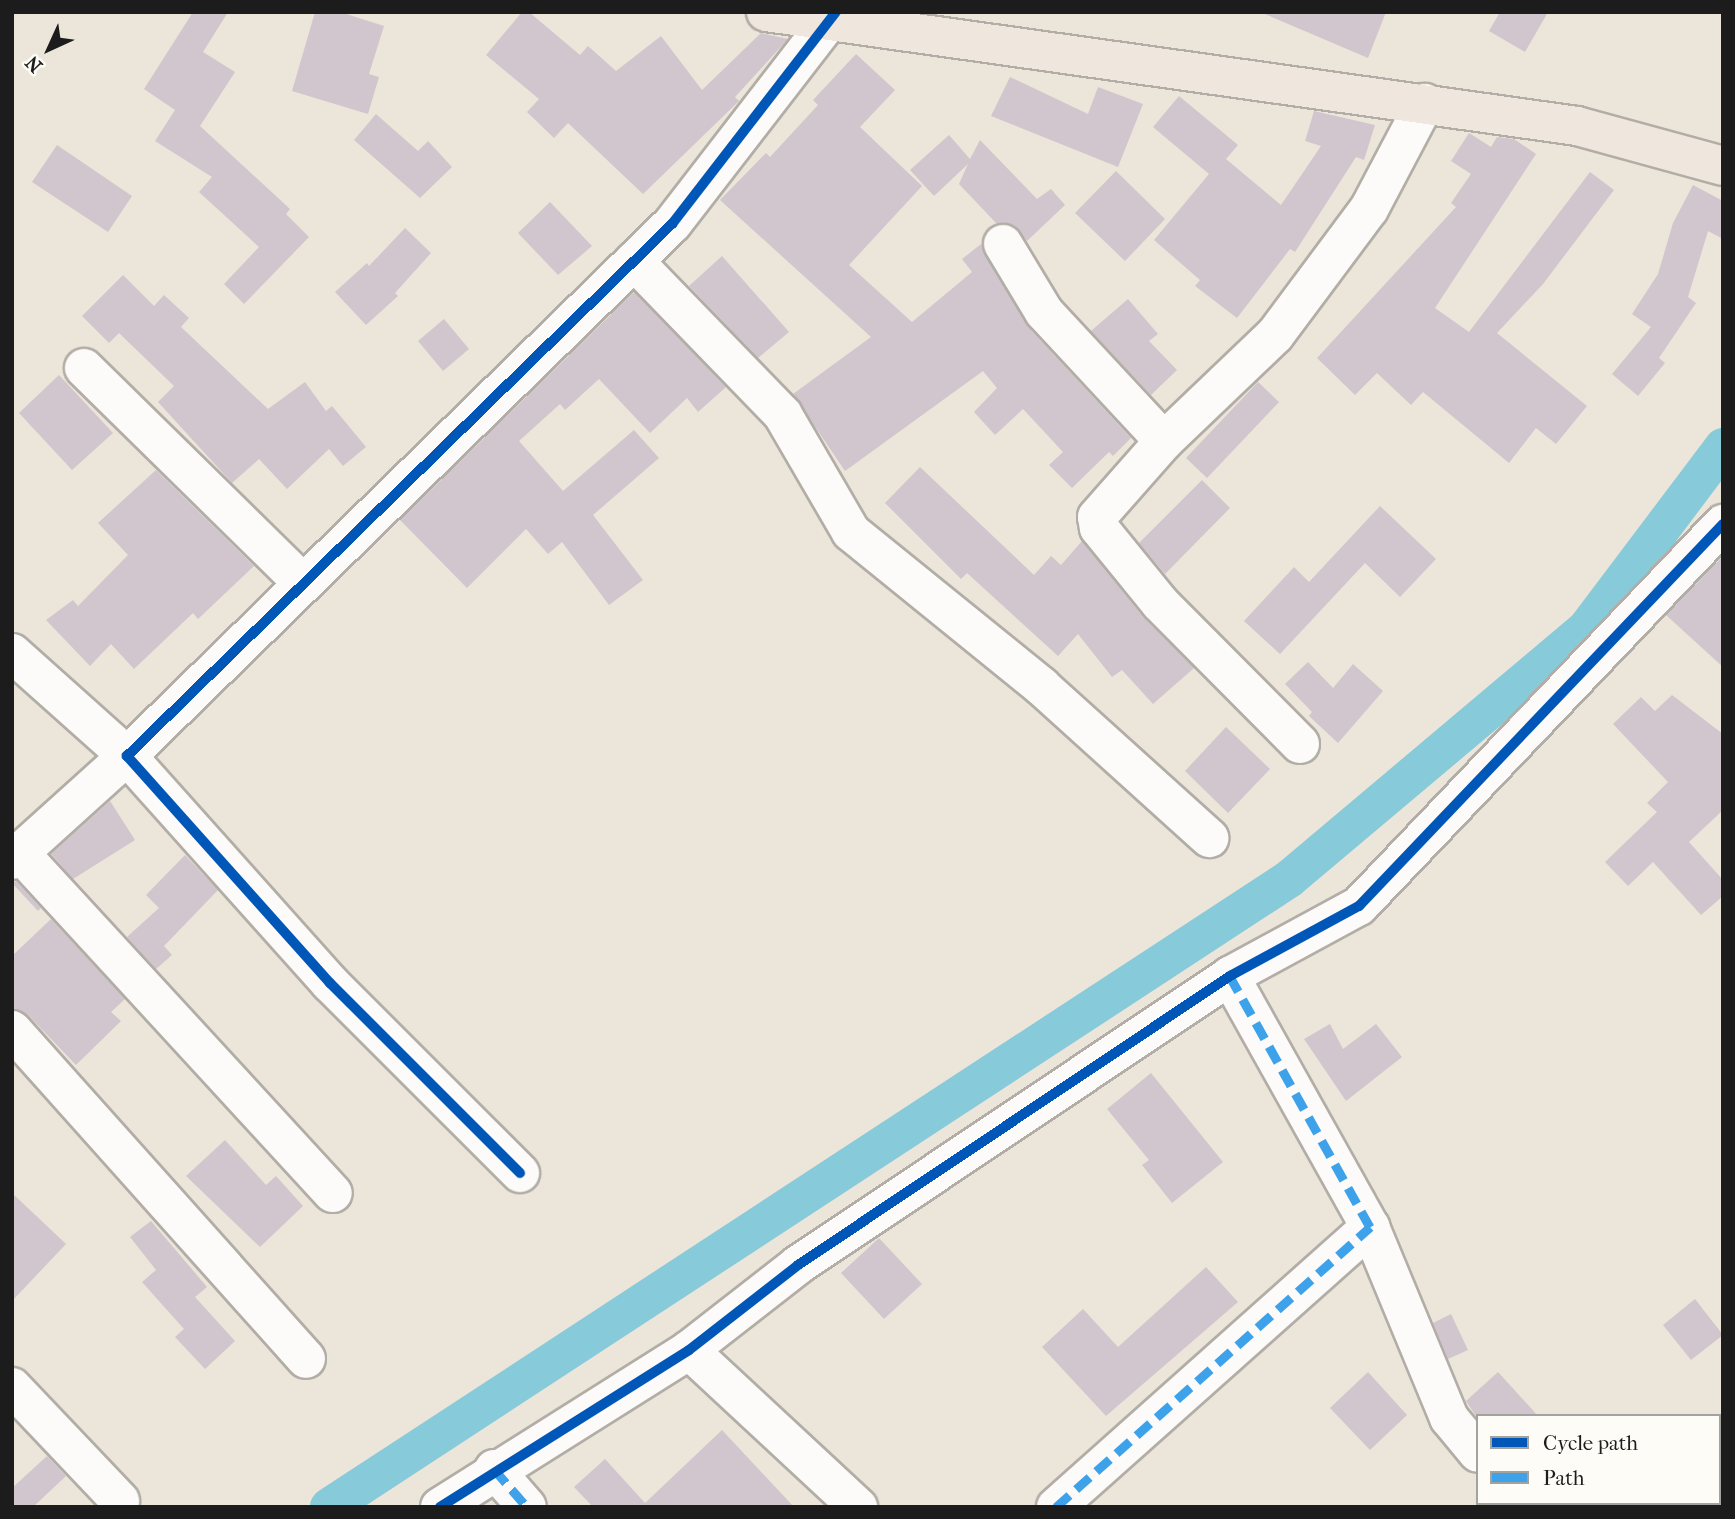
<!DOCTYPE html>
<style>
body{margin:0}
#map{position:relative;width:1735px;height:1519px;overflow:hidden;background:#ece5d9;font-family:"IM FELL French Canon",serif}
div>[style]{position:absolute}
.canal>*{height:38px;margin:-19px;padding:0 19px;transform-origin:19px;border-radius:19px;background:#87cada}
.building>*{inset:0;background:#d1c6cd}
.roads{filter:drop-shadow(2px 0 #b2ada6) drop-shadow(-2px 0 #b2ada6) drop-shadow(0 2px #b2ada6) drop-shadow(0 -2px #b2ada6)}
.minor>*{height:38px;margin:-19px;padding:0 19px;transform-origin:19px;border-radius:19px;background:#fcfbf9}
.major>*{height:38px;margin:-19px;padding:0 19px;transform-origin:19px;border-radius:19px;background:#efe6de}
.quiet>*{height:9px;margin-top:-4.5px;transform-origin:0;background:repeating-linear-gradient(90deg,#3da2ea 0 18px,transparent 0 27px)}
.cycleway>*{height:10px;margin:-5px;padding:0 5px;transform-origin:5px;border-radius:5px;background:#0057b8}
span{translate:-50% -50%;white-space:nowrap;text-align:center;line-height:1.15;-webkit-text-stroke:7px #fdfcf7;paint-order:stroke}
.frame{position:absolute;inset:0;border:14px solid #1c1c1c;pointer-events:none}
.legend{position:absolute;left:1476px;top:1414px;width:245px;height:91px;box-sizing:border-box;background:#fdfcf7;border:2px solid #a3a29f;margin:0;padding:9px 12px;list-style:none;font-size:21px;color:#1c1c1c}
.legend li{display:flex;align-items:center;gap:14px;height:35px}
.legend b{width:35px;border:2px solid #a3a29f}
.north{position:absolute;left:14px;top:14px;width:70px;height:70px;-webkit-text-stroke:5px #fdfcf7;paint-order:stroke;rotate:225deg;font-size:19px;font-weight:700;line-height:28px;text-align:center;color:#1c1c1c}
.north::after{content:'';display:block;margin:auto;width:24px;height:32px;background:#1c1c1c;clip-path:polygon(50% 0,100% 100%,50% 72%,0 100%)}
</style>
<div id="map">
<div class="canal">
<div style="left:329px;top:1507px;width:1147px;rotate:-33.19deg"></div>
<div style="left:1289px;top:879px;width:388px;rotate:-40.1deg"></div>
<div style="left:1586px;top:629px;width:228px;rotate:-53deg"></div>
</div>
<div class="building">
<div style="clip-path:polygon(193px 12px,228px 12px,203px 52px,235px 72px,200px 126px,290px 209px,286px 214px,309px 237px,244px 304px,224px 284px,259px 247px,199px 192px,212px 177px,155px 141px,175px 110px,144px 89px)"></div>
<div style="clip-path:polygon(315px 12px,340px 12px,384px 26px,369px 74px,379px 77px,368px 114px,292px 91px)"></div>
<div style="clip-path:polygon(522px 12px,529px 12px,580px 55px,588px 46px,616px 71px,661px 36px,702px 90px,761px 33px,788px 39px,735px 97px,739px 101px,643px 194px,568px 123px,554px 138px,527px 112px,539px 99px,486px 55px)"></div>
<div style="clip-path:polygon(1260px 12px,1386px 12px,1368px 58px)"></div>
<div style="clip-path:polygon(1500px 12px,1548px 12px,1525px 52px,1489px 31px)"></div>
<div style="clip-path:polygon(856px 54px,895px 90px,860px 127px,922px 186px,849px 265px,912px 322px,972px 272px,962px 259px,981px 244px,1028px 327px,1131px 438px,1113px 456px,1109px 452px,1072px 488px,1049px 465px,1063px 452px,1023px 409px,995px 435px,974px 412px,997px 388px,983px 371px,845px 471px,793px 394px,871px 337px,720px 200px,766px 153px,770px 157px,818px 105px,813px 100px)"></div>
<div style="clip-path:polygon(1010px 77px,1088px 114px,1098px 87px,1143px 104px,1118px 167px,991px 116px)"></div>
<div style="clip-path:polygon(1179px 96px,1238px 145px,1226px 159px,1281px 205px,1321px 146px,1305px 141px,1314px 111px,1375px 125px,1364px 160px,1356px 157px,1295px 252px,1290px 249px,1237px 318px,1195px 286px,1200px 280px,1154px 240px,1209px 174px,1153px 127px)"></div>
<div style="clip-path:polygon(376px 114px,418px 151px,428px 141px,452px 167px,420px 198px,354px 140px)"></div>
<div style="clip-path:polygon(1469px 133px,1491px 147px,1497px 137px,1514px 139px,1536px 154px,1435px 308px,1469px 332px,1590px 172px,1614px 190px,1543px 284px,1497px 333px,1587px 406px,1556px 444px,1536px 428px,1509px 463px,1423px 392px,1411px 405px,1377px 373px,1355px 395px,1317px 358px,1456px 207px,1451px 203px,1471px 174px,1451px 161px)"></div>
<div style="clip-path:polygon(949px 135px,970px 159px,980px 140px,1037px 199px,1051px 189px,1065px 205px,1027px 241px,1014px 225px,997px 224px,959px 184px,968px 164px,934px 196px,910px 170px)"></div>
<div style="clip-path:polygon(57px 145px,132px 196px,108px 232px,32px 182px)"></div>
<div style="clip-path:polygon(1116px 171px,1165px 219px,1125px 261px,1075px 213px)"></div>
<div style="clip-path:polygon(1693px 185px,1723px 201px,1723px 239px,1708px 231px,1688px 297px,1696px 303px,1659px 358px,1665px 363px,1638px 396px,1612px 374px,1651px 327px,1632px 314px,1658px 274px,1673px 223px)"></div>
<div style="clip-path:polygon(550px 202px,592px 246px,558px 275px,518px 233px)"></div>
<div style="clip-path:polygon(405px 228px,431px 253px,395px 293px,398px 296px,366px 325px,335px 292px,367px 263px,369px 266px)"></div>
<div style="clip-path:polygon(722px 256px,789px 332px,758px 358px,689px 286px)"></div>
<div style="clip-path:polygon(123px 275px,154px 306px,164px 295px,189px 318px,181px 327px,268px 409px,305px 382px,326px 411px,332px 406px,366px 447px,343px 466px,329px 449px,287px 489px,259px 459px,232px 483px,158px 402px,174px 386px,119px 333px,109px 343px,82px 316px)"></div>
<div style="clip-path:polygon(634px 292px,726px 387px,698px 412px,687px 398px,650px 433px,599px 379px,565px 410px,560px 404px,519px 441px,563px 491px,634px 430px,659px 458px,593px 515px,643px 580px,609px 605px,562px 542px,548px 554px,526px 529px,467px 588px,400px 520px)"></div>
<div style="clip-path:polygon(1128px 299px,1158px 334px,1149px 341px,1177px 370px,1151px 395px,1091px 331px)"></div>
<div style="clip-path:polygon(444px 319px,469px 349px,443px 371px,418px 341px)"></div>
<div style="clip-path:polygon(59px 375px,113px 433px,72px 470px,19px 413px)"></div>
<div style="clip-path:polygon(1258px 382px,1279px 402px,1207px 478px,1186px 458px)"></div>
<div style="clip-path:polygon(920px 467px,1034px 575px,1051px 556px,1061px 565px,1082px 541px,1143px 617px,1194px 668px,1153px 704px,1122px 670px,1112px 677px,1078px 634px,1058px 656px,967px 573px,961px 579px,885px 503px)"></div>
<div style="clip-path:polygon(156px 470px,254px 566px,198px 619px,193px 613px,134px 669px,111px 644px,90px 666px,46px 620px,73px 600px,78px 606px,128px 555px,98px 523px)"></div>
<div style="clip-path:polygon(1202px 480px,1230px 508px,1165px 574px,1139px 543px)"></div>
<div style="clip-path:polygon(1380px 506px,1436px 559px,1400px 597px,1365px 563px,1280px 654px,1244px 621px,1294px 567px,1309px 582px)"></div>
<div style="clip-path:polygon(1723px 556px,1723px 667px,1666px 615px)"></div>
<div style="clip-path:polygon(1308px 662px,1333px 688px,1353px 664px,1383px 691px,1338px 743px,1309px 716px,1312px 712px,1285px 684px)"></div>
<div style="clip-path:polygon(1672px 695px,1723px 734px,1723px 810px,1689px 842px,1723px 880px,1723px 896px,1701px 915px,1653px 862px,1628px 886px,1605px 862px,1657px 812px,1647px 803px,1668px 782px,1613px 724px,1641px 697px,1655px 711px)"></div>
<div style="clip-path:polygon(1226px 727px,1270px 769px,1228px 813px,1185px 771px)"></div>
<div style="clip-path:polygon(110px 801px,135px 840px,73px 879px,51px 854px)"></div>
<div style="clip-path:polygon(185px 855px,218px 890px,164px 946px,172px 955px,156px 969px,127px 937px,159px 908px,146px 895px)"></div>
<div style="clip-path:polygon(16px 881px,41px 908px,38px 911px,12px 883px)"></div>
<div style="clip-path:polygon(51px 919px,125px 999px,111px 1012px,121px 1021px,76px 1065px,28px 1015px,12px 1009px,12px 956px)"></div>
<div style="clip-path:polygon(1330px 1024px,1343px 1049px,1376px 1024px,1402px 1057px,1346px 1101px,1304px 1039px)"></div>
<div style="clip-path:polygon(1151px 1073px,1223px 1162px,1172px 1203px,1142px 1165px,1149px 1160px,1107px 1109px)"></div>
<div style="clip-path:polygon(225px 1140px,266px 1185px,276px 1176px,303px 1206px,260px 1247px,186px 1176px)"></div>
<div style="clip-path:polygon(12px 1193px,66px 1244px,12px 1301px)"></div>
<div style="clip-path:polygon(151px 1221px,207px 1287px,195px 1297px,235px 1341px,205px 1369px,175px 1337px,184px 1329px,142px 1282px,156px 1270px,130px 1237px)"></div>
<div style="clip-path:polygon(879px 1238px,922px 1284px,884px 1319px,841px 1273px)"></div>
<div style="clip-path:polygon(1206px 1267px,1238px 1302px,1106px 1416px,1042px 1347px,1083px 1309px,1118px 1347px)"></div>
<div style="clip-path:polygon(1695px 1299px,1723px 1335px,1691px 1360px,1663px 1325px)"></div>
<div style="clip-path:polygon(1451px 1314px,1468px 1350px,1448px 1359px,1433px 1323px)"></div>
<div style="clip-path:polygon(1368px 1372px,1407px 1415px,1370px 1450px,1330px 1408px)"></div>
<div style="clip-path:polygon(1498px 1372px,1538px 1416px,1476px 1416px,1466px 1401px)"></div>
<div style="clip-path:polygon(722px 1430px,794px 1507px,593px 1507px,574px 1487px,605px 1459px,645px 1503px)"></div>
<div style="clip-path:polygon(47px 1456px,66px 1476px,33px 1507px,12px 1507px,12px 1488px)"></div>
</div>
<div class="roads">
<div class="minor">
<div style="left:1003px;top:244px;width:79px;rotate:58.9deg"></div>
<div style="left:1044px;top:312px;width:176px;rotate:47.1deg"></div>
<div style="left:634px;top:261px;width:214px;rotate:45.9deg"></div>
<div style="left:783px;top:415px;width:135px;rotate:59.8deg"></div>
<div style="left:851px;top:532px;width:245px;rotate:39deg"></div>
<div style="left:1041px;top:686px;width:227px;rotate:42.1deg"></div>
<div style="left:84px;top:368px;width:307px;rotate:44.5deg"></div>
<div style="left:12px;top:653px;width:154px;rotate:41.8deg"></div>
<div style="left:127px;top:756px;width:155px;rotate:137.9deg"></div>
<div style="left:1300px;top:744px;width:199px;rotate:-134.8deg"></div>
<div style="left:1160px;top:603px;width:97px;rotate:-129.1deg"></div>
<div style="left:1099px;top:528px;width:11px;rotate:-100deg"></div>
<div style="left:1097px;top:517px;width:101px;rotate:-48.6deg"></div>
<div style="left:1164px;top:441px;width:153px;rotate:-43.7deg"></div>
<div style="left:1275px;top:335px;width:157px;rotate:-53.3deg"></div>
<div style="left:1369px;top:209px;width:120px;rotate:-62.2deg"></div>
<div style="left:20px;top:853px;width:462px;rotate:47.4deg"></div>
<div style="left:12px;top:1030px;width:441px;rotate:48.2deg"></div>
<div style="left:520px;top:1173px;width:269px;rotate:-135deg"></div>
<div style="left:330px;top:983px;width:305px;rotate:-131.8deg"></div>
<div style="left:127px;top:756px;width:762px;rotate:-44.31deg"></div>
<div style="left:672px;top:224px;width:268px;rotate:-52.3deg"></div>
<div style="left:1370px;top:1227px;width:207px;rotate:67.5deg"></div>
<div style="left:1449px;top:1418px;width:45px;rotate:50.4deg"></div>
<div style="left:689px;top:1350px;width:231px;rotate:42.9deg"></div>
<div style="left:12px;top:1387px;width:157px;rotate:46.5deg"></div>
<div style="left:494px;top:1469px;width:50px;rotate:49deg"></div>
<div style="left:1519px;top:1503px;width:5px;rotate:53deg"></div>
<div style="left:440px;top:1507px;width:294px;rotate:-32.2deg"></div>
<div style="left:689px;top:1350px;width:138px;rotate:-37.9deg"></div>
<div style="left:798px;top:1265px;width:520px;rotate:-33.78deg"></div>
<div style="left:1230px;top:976px;width:147px;rotate:-28.5deg"></div>
<div style="left:1359px;top:906px;width:528px;rotate:-46.38deg"></div>
<div style="left:1056px;top:1507px;width:421px;rotate:-41.7deg"></div>
<div style="left:1370px;top:1227px;width:287px;rotate:-119.2deg"></div>
</div>
<div class="major">
<div style="left:766px;top:12px;width:819px;rotate:8deg"></div>
<div style="left:1577px;top:126px;width:151px;rotate:15.3deg"></div>
</div>
</div>
<div class="quiet">
<div style="left:494px;top:1469px;width:50px;rotate:49deg"></div>
<div style="left:1056px;top:1507px;width:421px;rotate:-41.7deg"></div>
<div style="left:1370px;top:1227px;width:287px;rotate:-119.2deg"></div>
</div>
<div class="cycleway">
<div style="left:520px;top:1173px;width:269px;rotate:-135deg"></div>
<div style="left:330px;top:983px;width:305px;rotate:-131.8deg"></div>
<div style="left:127px;top:756px;width:762px;rotate:-44.31deg"></div>
<div style="left:672px;top:224px;width:268px;rotate:-52.3deg"></div>
<div style="left:440px;top:1507px;width:294px;rotate:-32.2deg"></div>
<div style="left:689px;top:1350px;width:138px;rotate:-37.9deg"></div>
<div style="left:798px;top:1265px;width:520px;rotate:-33.78deg"></div>
<div style="left:1230px;top:976px;width:147px;rotate:-28.5deg"></div>
<div style="left:1359px;top:906px;width:528px;rotate:-46.38deg"></div>
</div>
<div class="frame"></div>
<ul class="legend">
<li><b style="height:9px;background:#0057b8"></b>Cycle path</li>
<li><b style="height:9px;background:#3da2ea"></b>Path</li>
</ul>
<div class="north">N</div>
</div>
